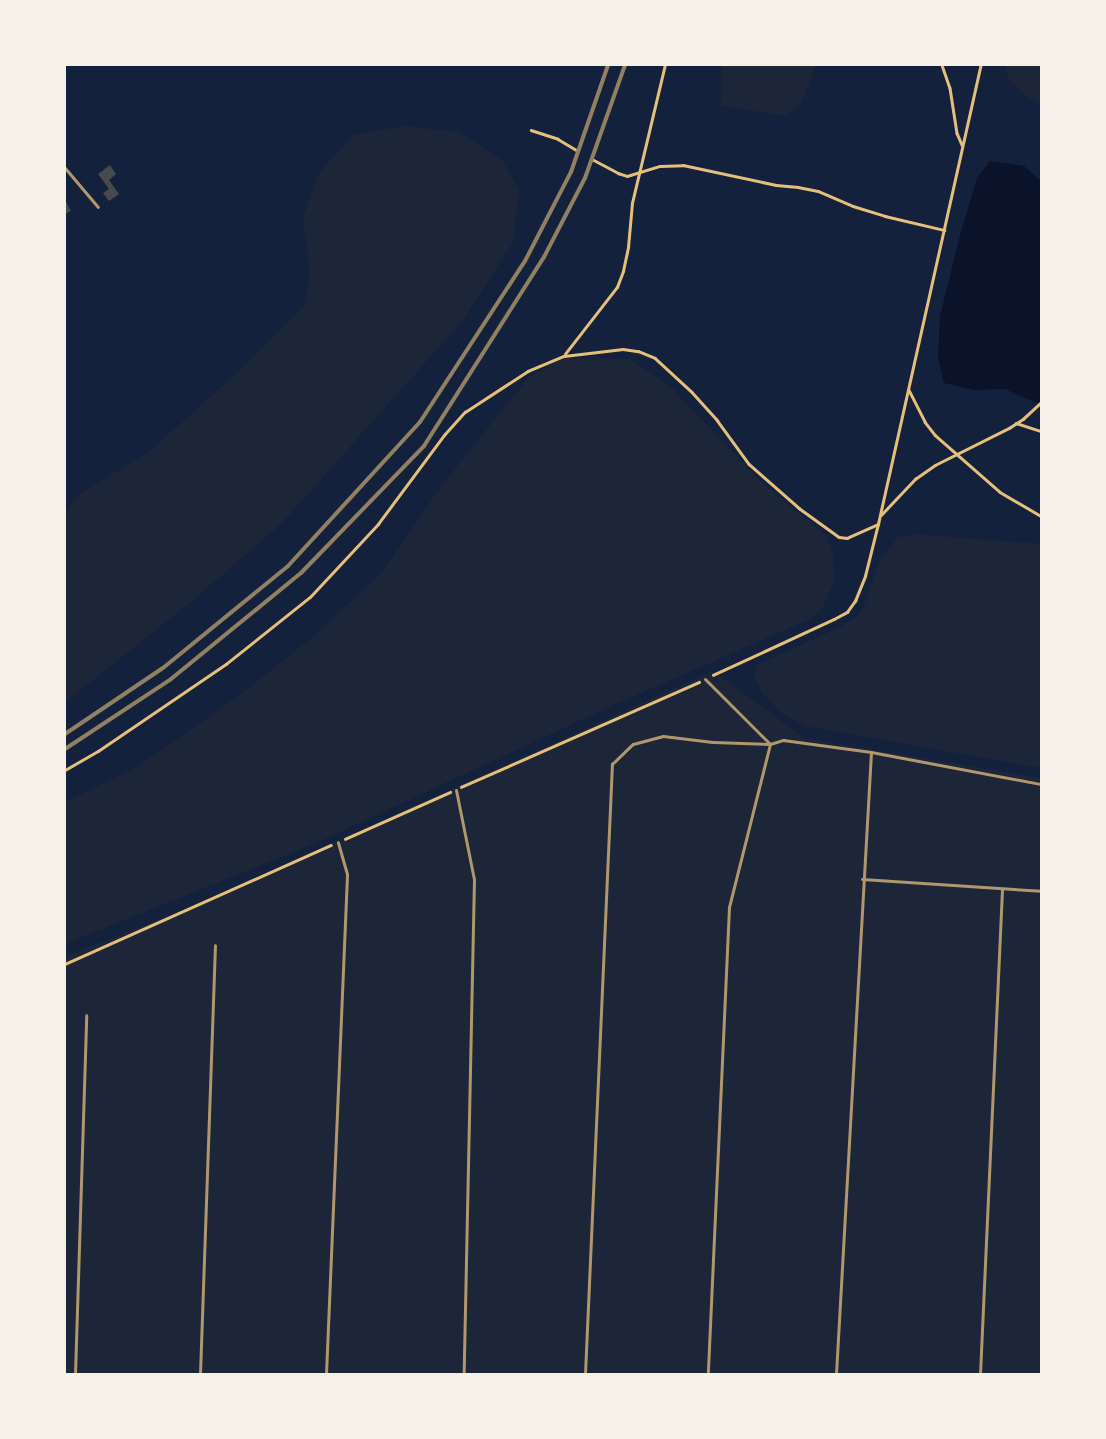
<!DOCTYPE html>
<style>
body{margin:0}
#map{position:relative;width:1106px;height:1439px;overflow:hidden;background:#14213d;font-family:Barlow,sans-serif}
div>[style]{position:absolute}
.green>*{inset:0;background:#1d2539}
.water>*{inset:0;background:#0b132b}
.building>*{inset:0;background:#48494c}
.path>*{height:2.5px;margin:-1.25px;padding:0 1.25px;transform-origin:1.25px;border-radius:1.25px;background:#e5c07b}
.service>*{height:3px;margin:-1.5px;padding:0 1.5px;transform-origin:1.5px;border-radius:1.5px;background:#b1986c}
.rail>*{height:4px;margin:-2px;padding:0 2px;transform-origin:2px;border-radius:2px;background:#918062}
span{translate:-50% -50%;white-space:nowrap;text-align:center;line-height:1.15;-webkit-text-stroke:4px #f6f1e7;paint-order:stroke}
.frame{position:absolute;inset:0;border:66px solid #f6f1e7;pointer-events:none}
</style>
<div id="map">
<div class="green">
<div style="clip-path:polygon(722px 65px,816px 65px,802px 102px,786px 116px,721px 106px)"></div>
<div style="clip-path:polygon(1004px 65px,1041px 65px,1041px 104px,1029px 98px,1010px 81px)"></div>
<div style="clip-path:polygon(404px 126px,459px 132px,503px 161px,519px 190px,513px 242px,463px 320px,283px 522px,185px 607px,65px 702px,65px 514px,78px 495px,150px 451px,230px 379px,304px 307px,310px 272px,303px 217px,319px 173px,353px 135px)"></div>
<div style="clip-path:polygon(560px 358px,630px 359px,672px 388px,759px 480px,826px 535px,833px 552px,834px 581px,824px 605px,810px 619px,609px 707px,314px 844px,65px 944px,65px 802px,137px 767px,233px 700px,313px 637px,382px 572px,442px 485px,528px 378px)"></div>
<div style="clip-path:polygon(914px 534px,1041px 544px,1041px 768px,805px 726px,780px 712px,763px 694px,754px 676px,757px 665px,840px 627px,856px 617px,863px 608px,880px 560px,898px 537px)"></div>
<div style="clip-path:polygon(713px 671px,804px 738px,1041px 778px,1041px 1374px,65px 1374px,65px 956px,187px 909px)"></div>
</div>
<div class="water">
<div style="clip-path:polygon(990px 161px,1024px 166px,1041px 181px,1041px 405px,1005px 389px,974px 390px,944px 383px,938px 359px,940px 316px,960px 235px,977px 178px)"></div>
</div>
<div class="building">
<div style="clip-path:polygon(110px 165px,116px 174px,109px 180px,119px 194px,109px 201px,103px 193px,109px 189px,98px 174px)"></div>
<div style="clip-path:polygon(65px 200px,71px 211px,65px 214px)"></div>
</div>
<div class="path">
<div style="left:942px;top:65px;width:24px;rotate:71deg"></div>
<div style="left:950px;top:88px;width:46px;rotate:81.2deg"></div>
<div style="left:957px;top:133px;width:13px;rotate:67deg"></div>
<div style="left:531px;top:130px;width:28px;rotate:18deg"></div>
<div style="left:558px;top:139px;width:23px;rotate:31deg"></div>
<div style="left:592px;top:159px;width:30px;rotate:28deg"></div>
<div style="left:618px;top:173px;width:9px;rotate:18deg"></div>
<div style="left:627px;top:176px;width:34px;rotate:-17deg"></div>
<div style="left:660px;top:166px;width:23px;rotate:-2deg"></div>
<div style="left:683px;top:165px;width:95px;rotate:12.1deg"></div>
<div style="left:776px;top:185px;width:22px;rotate:5deg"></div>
<div style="left:798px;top:187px;width:20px;rotate:11deg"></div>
<div style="left:818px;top:191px;width:38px;rotate:23deg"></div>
<div style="left:853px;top:206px;width:34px;rotate:17deg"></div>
<div style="left:885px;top:216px;width:61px;rotate:13.3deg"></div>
<div style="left:565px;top:354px;width:85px;rotate:-52.2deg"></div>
<div style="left:617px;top:287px;width:17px;rotate:-69deg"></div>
<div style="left:623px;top:271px;width:25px;rotate:-78deg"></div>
<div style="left:628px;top:247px;width:44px;rotate:-84.8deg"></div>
<div style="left:632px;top:203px;width:142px;rotate:-76.6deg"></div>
<div style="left:909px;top:390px;width:36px;rotate:63deg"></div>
<div style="left:925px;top:422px;width:16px;rotate:52deg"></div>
<div style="left:935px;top:435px;width:86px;rotate:41.2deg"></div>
<div style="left:1000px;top:492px;width:48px;rotate:30.3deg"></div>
<div style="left:1016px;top:423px;width:26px;rotate:18deg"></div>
<div style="left:881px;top:515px;width:50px;rotate:-46.6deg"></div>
<div style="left:915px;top:479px;width:24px;rotate:-35deg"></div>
<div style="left:935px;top:465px;width:83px;rotate:-26.6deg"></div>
<div style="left:1009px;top:428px;width:17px;rotate:-33deg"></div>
<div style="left:1023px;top:419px;width:25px;rotate:-43deg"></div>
<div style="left:713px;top:675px;width:133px;rotate:-24.8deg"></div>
<div style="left:834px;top:619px;width:15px;rotate:-28deg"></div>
<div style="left:847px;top:612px;width:14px;rotate:-54deg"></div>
<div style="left:855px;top:601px;width:27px;rotate:-68deg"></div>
<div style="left:865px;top:576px;width:54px;rotate:-76deg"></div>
<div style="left:878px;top:524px;width:470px;rotate:-77.4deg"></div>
<div style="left:65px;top:770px;width:38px;rotate:-30deg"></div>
<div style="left:98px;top:751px;width:155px;rotate:-34.2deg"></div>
<div style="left:226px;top:664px;width:107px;rotate:-38.6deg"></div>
<div style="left:310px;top:597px;width:100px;rotate:-47deg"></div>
<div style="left:378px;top:524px;width:111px;rotate:-53.4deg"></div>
<div style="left:444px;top:435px;width:31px;rotate:-48deg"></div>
<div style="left:465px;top:412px;width:75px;rotate:-33.1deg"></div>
<div style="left:528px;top:371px;width:39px;rotate:-23deg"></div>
<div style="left:564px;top:356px;width:59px;rotate:-6.8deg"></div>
<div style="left:623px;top:349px;width:15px;rotate:8deg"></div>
<div style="left:638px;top:351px;width:18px;rotate:22deg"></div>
<div style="left:655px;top:358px;width:50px;rotate:42.6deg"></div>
<div style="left:692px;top:392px;width:38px;rotate:48deg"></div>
<div style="left:717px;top:420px;width:54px;rotate:54deg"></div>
<div style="left:749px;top:464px;width:67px;rotate:41.3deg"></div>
<div style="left:799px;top:508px;width:49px;rotate:35.9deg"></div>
<div style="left:839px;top:537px;width:8px;rotate:7deg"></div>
<div style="left:847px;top:538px;width:34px;rotate:-24deg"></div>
<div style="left:461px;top:787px;width:260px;rotate:-23.8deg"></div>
<div style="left:345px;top:839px;width:115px;rotate:-24.1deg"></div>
<div style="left:65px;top:964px;width:291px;rotate:-24.1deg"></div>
</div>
<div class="service">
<div style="left:65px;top:168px;width:51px;rotate:49.8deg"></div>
<div style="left:705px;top:679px;width:92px;rotate:45deg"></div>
<div style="left:770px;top:744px;width:14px;rotate:-17deg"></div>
<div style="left:783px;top:740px;width:89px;rotate:7.8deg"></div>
<div style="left:871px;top:752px;width:173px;rotate:10.7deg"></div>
<div style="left:456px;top:790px;width:91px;rotate:78.6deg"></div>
<div style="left:474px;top:879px;width:495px;rotate:91.2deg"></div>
<div style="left:862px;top:879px;width:179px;rotate:3.8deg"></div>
<div style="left:75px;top:1374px;width:359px;rotate:-88.2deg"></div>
<div style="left:200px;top:1374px;width:429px;rotate:-88deg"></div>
<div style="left:326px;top:1374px;width:500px;rotate:-87.59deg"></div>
<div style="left:347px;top:874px;width:33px;rotate:-106deg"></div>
<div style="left:585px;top:1374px;width:611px;rotate:-87.47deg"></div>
<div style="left:612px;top:764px;width:29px;rotate:-44deg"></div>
<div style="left:633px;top:744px;width:31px;rotate:-15deg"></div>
<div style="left:663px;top:736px;width:50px;rotate:6.8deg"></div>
<div style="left:713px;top:742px;width:57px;rotate:2deg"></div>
<div style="left:770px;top:744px;width:168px;rotate:104.1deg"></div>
<div style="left:729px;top:907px;width:467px;rotate:92.6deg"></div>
<div style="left:836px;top:1374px;width:623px;rotate:-86.78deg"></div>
<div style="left:980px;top:1374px;width:485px;rotate:-87.4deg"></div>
</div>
<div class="rail">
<div style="left:65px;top:734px;width:118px;rotate:-34deg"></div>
<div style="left:163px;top:668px;width:161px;rotate:-39.2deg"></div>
<div style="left:288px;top:566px;width:195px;rotate:-47.5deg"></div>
<div style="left:420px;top:422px;width:192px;rotate:-56.9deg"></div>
<div style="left:525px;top:261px;width:100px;rotate:-62.7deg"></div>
<div style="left:571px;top:172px;width:113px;rotate:-70.9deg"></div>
<div style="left:65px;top:749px;width:127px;rotate:-33.4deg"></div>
<div style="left:171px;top:679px;width:168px;rotate:-39.2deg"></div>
<div style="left:301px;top:573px;width:177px;rotate:-45.9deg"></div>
<div style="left:424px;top:446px;width:224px;rotate:-57.6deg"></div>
<div style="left:544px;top:257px;width:89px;rotate:-62.6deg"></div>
<div style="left:585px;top:178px;width:120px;rotate:-70.5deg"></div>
</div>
<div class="frame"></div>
</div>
